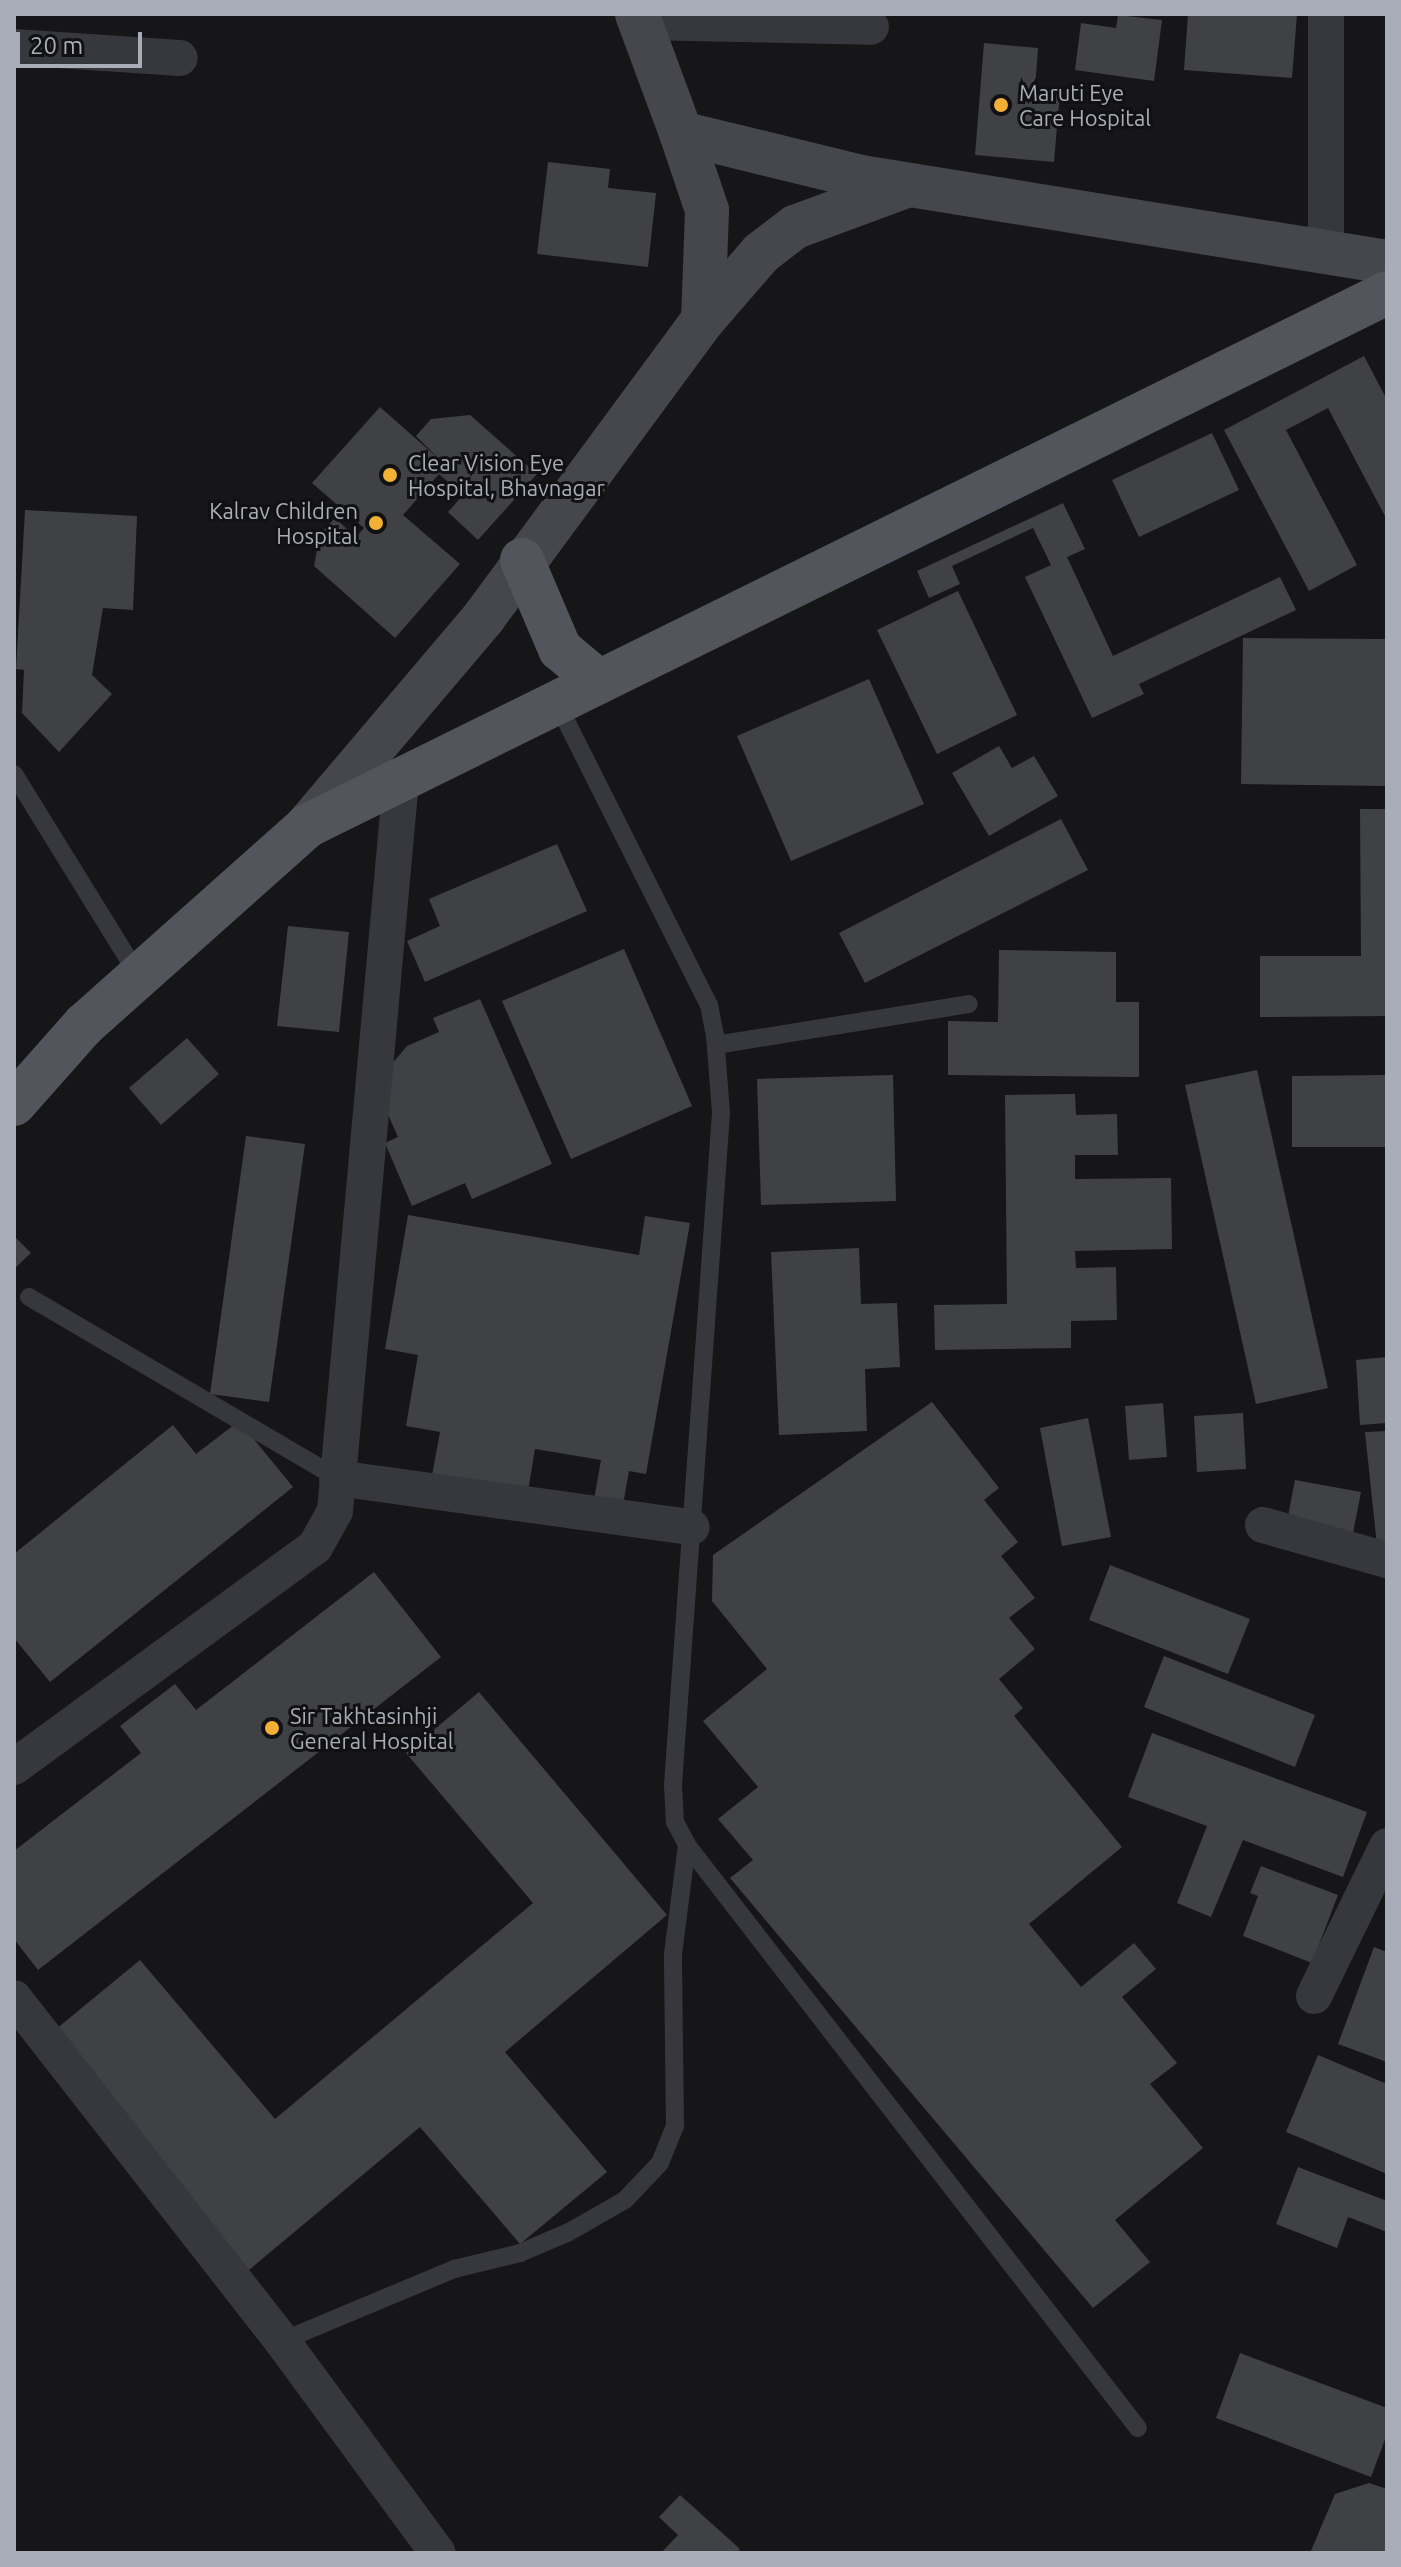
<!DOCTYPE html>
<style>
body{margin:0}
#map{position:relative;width:1401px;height:2567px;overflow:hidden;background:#161618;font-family:Ubuntu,sans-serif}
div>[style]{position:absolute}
.building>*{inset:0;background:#404145}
.service>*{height:18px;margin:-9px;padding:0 9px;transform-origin:9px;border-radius:9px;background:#37383d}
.minor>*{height:36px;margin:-18px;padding:0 18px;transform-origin:18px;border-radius:18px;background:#37383d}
.secondary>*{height:44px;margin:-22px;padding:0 22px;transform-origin:22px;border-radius:22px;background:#45474d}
.primary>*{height:44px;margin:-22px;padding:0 22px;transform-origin:22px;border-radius:22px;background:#53555c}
.dots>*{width:22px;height:22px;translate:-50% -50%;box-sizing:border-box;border:4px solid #111113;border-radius:50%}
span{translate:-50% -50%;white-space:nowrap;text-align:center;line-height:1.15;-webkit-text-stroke:6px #111113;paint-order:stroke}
.poi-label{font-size:22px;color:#a8adb8}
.left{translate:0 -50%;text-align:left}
.right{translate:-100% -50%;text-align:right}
.frame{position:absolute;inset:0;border:16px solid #a8adb8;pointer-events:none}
.scale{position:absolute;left:16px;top:32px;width:126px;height:36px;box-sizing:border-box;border:4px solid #a8adb8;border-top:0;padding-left:10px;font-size:24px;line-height:28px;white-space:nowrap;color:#a8adb8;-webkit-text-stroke:6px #111113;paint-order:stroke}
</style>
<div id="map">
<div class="building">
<div style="clip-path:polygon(1188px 14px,1297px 14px,1292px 78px,1184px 70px)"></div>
<div style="clip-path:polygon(1118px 15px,1162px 20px,1154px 81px,1075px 70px,1081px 23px,1116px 28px)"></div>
<div style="clip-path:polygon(984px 43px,1038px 48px,1035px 90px,1060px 92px,1054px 162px,975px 155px)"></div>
<div style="clip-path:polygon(548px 162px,610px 169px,608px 188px,656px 193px,648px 267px,537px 254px)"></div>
<div style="clip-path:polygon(1364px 356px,1387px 400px,1387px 520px,1328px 408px,1286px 430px,1357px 565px,1309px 591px,1224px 430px)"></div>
<div style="clip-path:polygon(380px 407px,440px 460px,416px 436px,431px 419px,470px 415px,537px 474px,478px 540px,448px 512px,463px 495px,439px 474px,403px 515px,460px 564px,395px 638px,314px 566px,320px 534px,335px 518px,356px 537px,364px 528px,312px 483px)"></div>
<div style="clip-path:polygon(1212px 433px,1239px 490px,1139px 537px,1112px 480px)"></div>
<div style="clip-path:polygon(1063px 503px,1085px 549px,1067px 557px,1113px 656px,1280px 577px,1296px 610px,1139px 684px,1144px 694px,1092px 718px,1025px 577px,1051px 565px,1033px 528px,952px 566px,960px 584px,929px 598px,917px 571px)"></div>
<div style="clip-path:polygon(25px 510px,137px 516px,133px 610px,103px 608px,92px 675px,112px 694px,59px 752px,22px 713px,24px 670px,16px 669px)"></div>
<div style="clip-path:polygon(958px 591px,1017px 715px,937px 754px,877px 630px)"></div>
<div style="clip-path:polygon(1243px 638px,1387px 639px,1387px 786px,1241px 784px)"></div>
<div style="clip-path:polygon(869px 679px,924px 804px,791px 861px,737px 736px)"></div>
<div style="clip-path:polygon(999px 746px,1012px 768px,1034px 756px,1058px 796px,989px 836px,952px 773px)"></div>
<div style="clip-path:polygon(1360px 809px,1387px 809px,1387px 1016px,1260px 1017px,1260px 956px,1361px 956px)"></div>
<div style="clip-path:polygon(1061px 819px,1088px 870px,865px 983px,839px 933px)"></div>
<div style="clip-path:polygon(557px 844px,587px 911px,425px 982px,407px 941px,440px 926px,429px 899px)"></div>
<div style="clip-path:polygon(288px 926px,349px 932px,339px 1032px,277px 1026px)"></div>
<div style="clip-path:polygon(624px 949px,692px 1106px,571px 1159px,502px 1001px)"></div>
<div style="clip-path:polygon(999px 950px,1116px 952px,1116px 1002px,1139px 1002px,1139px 1077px,948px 1075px,948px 1021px,998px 1022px)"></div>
<div style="clip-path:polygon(480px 999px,552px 1164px,472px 1199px,465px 1183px,412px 1206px,385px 1143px,398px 1137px,378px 1092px,386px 1071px,407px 1046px,439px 1032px,433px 1018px)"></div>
<div style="clip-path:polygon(187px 1038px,219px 1074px,161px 1125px,129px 1088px)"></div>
<div style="clip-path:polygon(1257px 1070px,1328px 1388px,1256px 1404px,1185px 1085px)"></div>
<div style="clip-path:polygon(893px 1075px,896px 1201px,761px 1205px,757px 1079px)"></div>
<div style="clip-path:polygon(1387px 1075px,1387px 1147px,1292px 1147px,1292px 1076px)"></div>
<div style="clip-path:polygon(1075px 1094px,1076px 1115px,1117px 1114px,1118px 1155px,1075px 1155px,1075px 1179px,1171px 1178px,1172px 1249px,1075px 1251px,1076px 1268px,1116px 1267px,1117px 1320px,1071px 1321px,1071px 1348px,935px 1350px,934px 1305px,1007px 1304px,1005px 1095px)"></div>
<div style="clip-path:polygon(246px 1136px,305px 1144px,269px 1402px,210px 1394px)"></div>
<div style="clip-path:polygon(408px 1215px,639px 1255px,645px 1216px,690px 1223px,646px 1474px,629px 1471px,621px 1516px,592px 1511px,601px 1460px,535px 1449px,526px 1503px,430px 1486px,440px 1432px,406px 1426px,418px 1355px,385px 1349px)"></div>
<div style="clip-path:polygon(14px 1236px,31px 1253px,14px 1269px)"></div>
<div style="clip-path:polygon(859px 1248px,861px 1304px,897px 1303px,900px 1367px,865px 1369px,867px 1431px,779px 1435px,771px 1252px)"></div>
<div style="clip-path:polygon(1387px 1357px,1387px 1423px,1360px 1425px,1356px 1360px)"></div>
<div style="clip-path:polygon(932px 1402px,999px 1488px,984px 1500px,1018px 1542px,1001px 1556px,1035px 1598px,1009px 1618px,1035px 1649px,999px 1679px,1023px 1708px,1014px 1716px,1122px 1847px,1029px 1924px,1081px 1987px,1134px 1943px,1156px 1969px,1122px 1997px,1177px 2063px,1150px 2084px,1203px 2148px,1115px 2220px,1150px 2262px,1093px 2308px,730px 1878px,753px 1860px,718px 1819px,758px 1787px,703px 1721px,767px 1669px,712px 1601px,713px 1555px)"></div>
<div style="clip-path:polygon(1163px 1403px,1167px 1457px,1129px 1460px,1125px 1406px)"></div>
<div style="clip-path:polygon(1243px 1413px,1246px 1469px,1197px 1472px,1194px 1416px)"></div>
<div style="clip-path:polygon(1088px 1418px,1111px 1537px,1062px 1546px,1040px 1428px)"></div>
<div style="clip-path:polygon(239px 1421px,293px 1487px,50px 1682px,14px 1638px,14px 1554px,173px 1425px,196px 1454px)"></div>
<div style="clip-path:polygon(1387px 1431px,1387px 1549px,1377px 1546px,1365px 1432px)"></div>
<div style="clip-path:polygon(1295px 1480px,1361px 1492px,1352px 1538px,1286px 1526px)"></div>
<div style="clip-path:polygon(1110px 1565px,1250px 1619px,1228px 1674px,1089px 1620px)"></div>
<div style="clip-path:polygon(374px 1572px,441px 1657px,38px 1970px,14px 1939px,14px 1851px,141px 1753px,120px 1726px,175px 1684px,196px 1710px)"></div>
<div style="clip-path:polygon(1164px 1656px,1315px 1715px,1295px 1767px,1144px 1707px)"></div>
<div style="clip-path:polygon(479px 1692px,667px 1915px,505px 2052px,607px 2172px,520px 2244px,420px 2127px,249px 2270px,50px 2034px,140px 1960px,275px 2119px,533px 1903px,406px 1753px)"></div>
<div style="clip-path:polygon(1152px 1733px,1367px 1812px,1343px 1877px,1243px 1840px,1211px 1917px,1177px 1903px,1207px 1826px,1128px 1797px)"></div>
<div style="clip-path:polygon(1261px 1866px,1338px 1895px,1312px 1963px,1243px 1936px,1258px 1896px,1250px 1893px)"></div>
<div style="clip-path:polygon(1374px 1947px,1387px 1952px,1387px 2062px,1338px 2044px)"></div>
<div style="clip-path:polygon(1318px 2055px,1387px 2084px,1387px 2174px,1286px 2132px)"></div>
<div style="clip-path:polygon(1298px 2167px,1387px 2201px,1387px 2232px,1348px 2217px,1337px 2248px,1276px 2224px)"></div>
<div style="clip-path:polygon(1240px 2353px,1387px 2408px,1387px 2434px,1371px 2477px,1216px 2418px)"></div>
<div style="clip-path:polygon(1369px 2483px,1387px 2489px,1387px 2553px,1310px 2553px,1335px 2494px)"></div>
<div style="clip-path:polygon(680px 2495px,740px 2549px,736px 2553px,661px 2553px,678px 2535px,659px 2517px)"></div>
</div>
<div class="service">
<div style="left:557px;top:703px;width:338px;rotate:63.3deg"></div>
<div style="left:709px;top:1005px;width:31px;rotate:79deg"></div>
<div style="left:715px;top:1035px;width:78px;rotate:85.6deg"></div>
<div style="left:721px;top:1113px;width:674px;rotate:94.09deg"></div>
<div style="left:673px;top:1785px;width:37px;rotate:87deg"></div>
<div style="left:675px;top:1822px;width:26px;rotate:62deg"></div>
<div style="left:687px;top:1845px;width:737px;rotate:52.28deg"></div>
<div style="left:14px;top:774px;width:238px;rotate:58.3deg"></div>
<div style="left:716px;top:1045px;width:256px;rotate:-9.2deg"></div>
<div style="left:29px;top:1297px;width:357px;rotate:30.4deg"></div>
<div style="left:282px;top:2341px;width:186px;rotate:-22.7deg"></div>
<div style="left:454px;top:2269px;width:68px;rotate:-13.6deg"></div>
<div style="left:520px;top:2253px;width:53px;rotate:-23.2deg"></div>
<div style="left:569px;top:2232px;width:64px;rotate:-29.7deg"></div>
<div style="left:625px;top:2200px;width:51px;rotate:-46.6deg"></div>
<div style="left:660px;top:2163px;width:40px;rotate:-68deg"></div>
<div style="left:675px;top:2126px;width:172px;rotate:-90.7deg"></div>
<div style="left:673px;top:1954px;width:110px;rotate:-82.7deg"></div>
</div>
<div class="minor">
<div style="left:1326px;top:14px;width:241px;rotate:90deg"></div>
<div style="left:641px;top:22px;width:230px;rotate:1.2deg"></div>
<div style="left:14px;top:47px;width:166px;rotate:3.8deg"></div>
<div style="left:337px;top:1478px;width:358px;rotate:7.9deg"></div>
<div style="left:1263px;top:1525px;width:129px;rotate:15.8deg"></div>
<div style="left:14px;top:1767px;width:373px;rotate:-36.2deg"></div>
<div style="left:315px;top:1547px;width:41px;rotate:-60.9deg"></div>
<div style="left:335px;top:1511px;width:734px;rotate:-84.84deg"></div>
<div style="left:1314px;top:1996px;width:167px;rotate:-64deg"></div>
<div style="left:14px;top:1998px;width:435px;rotate:52deg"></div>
<div style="left:282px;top:2341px;width:263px;rotate:53.7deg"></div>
</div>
<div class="secondary">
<div style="left:637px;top:14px;width:127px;rotate:69.7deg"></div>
<div style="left:681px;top:133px;width:185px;rotate:13.7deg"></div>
<div style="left:861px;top:177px;width:533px;rotate:9.18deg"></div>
<div style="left:703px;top:320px;width:89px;rotate:-49.1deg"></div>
<div style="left:761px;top:253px;width:43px;rotate:-37.4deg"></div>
<div style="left:795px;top:227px;width:118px;rotate:-20.3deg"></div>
<div style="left:307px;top:826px;width:274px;rotate:-49.7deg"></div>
<div style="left:484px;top:617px;width:369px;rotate:-53.6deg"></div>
<div style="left:703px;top:320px;width:110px;rotate:-87.9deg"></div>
<div style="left:707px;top:210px;width:81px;rotate:-108.7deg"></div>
</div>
<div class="primary">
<div style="left:522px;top:560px;width:97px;rotate:66.9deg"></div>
<div style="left:560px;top:649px;width:51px;rotate:40.2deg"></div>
<div style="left:14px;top:1104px;width:106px;rotate:-48.5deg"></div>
<div style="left:84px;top:1025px;width:299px;rotate:-41.7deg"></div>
<div style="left:307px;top:826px;width:1204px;rotate:-26.27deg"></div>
</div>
<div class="dots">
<div style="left:1001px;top:105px;background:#f2b134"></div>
<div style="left:390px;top:475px;background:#f2b134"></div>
<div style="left:376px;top:523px;background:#f2b134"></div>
<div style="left:272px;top:1728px;background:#f2b134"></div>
</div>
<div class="poi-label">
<span class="left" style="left:1019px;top:105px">Maruti Eye<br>Care Hospital</span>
<span class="left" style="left:408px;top:475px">Clear Vision Eye<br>Hospital, Bhavnagar</span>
<span class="right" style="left:358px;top:523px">Kalrav Children<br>Hospital</span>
<span class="left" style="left:290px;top:1728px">Sir Takhtasinhji<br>General Hospital</span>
</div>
<div class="frame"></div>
<div class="scale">20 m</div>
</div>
